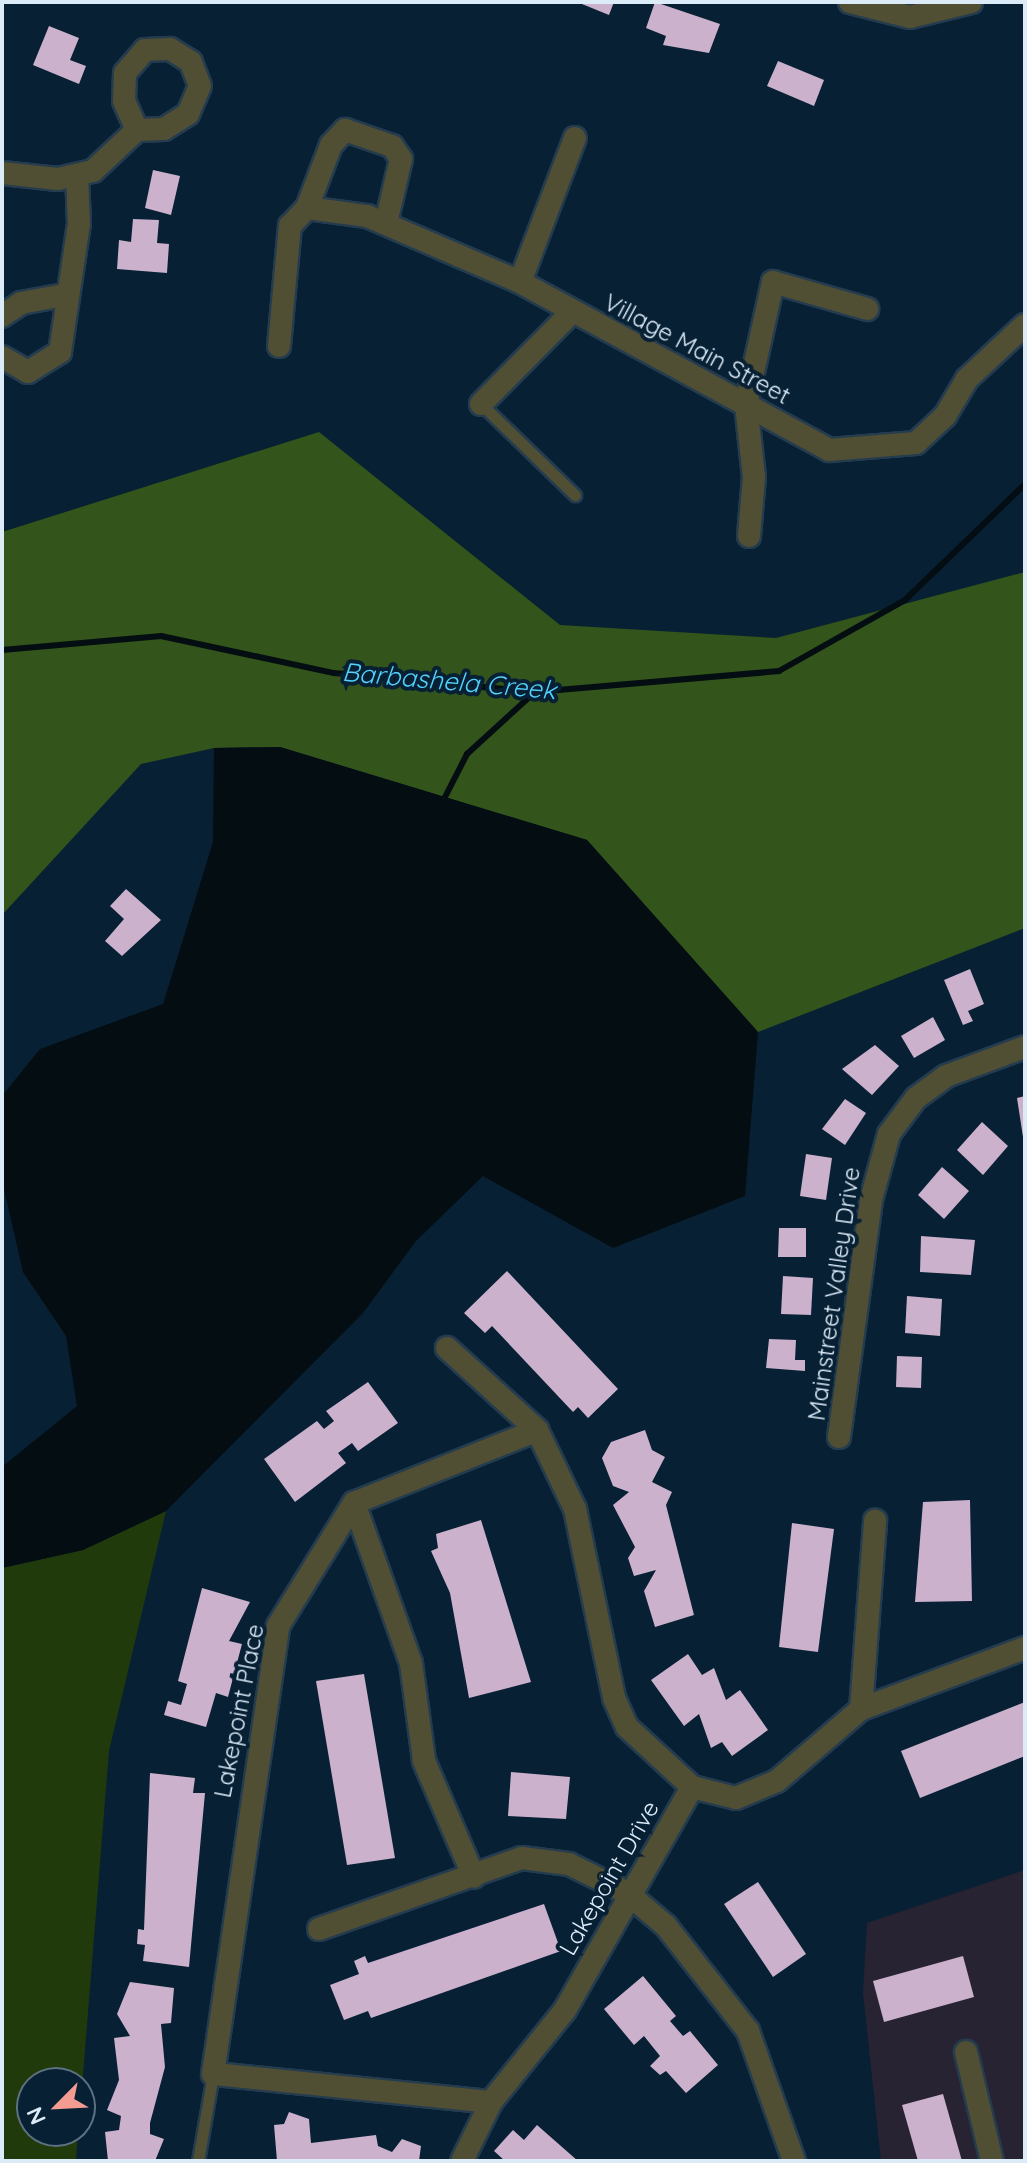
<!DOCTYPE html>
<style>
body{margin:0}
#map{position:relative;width:1027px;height:2163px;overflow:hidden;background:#072034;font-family:Quicksand,sans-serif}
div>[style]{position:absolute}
.commercial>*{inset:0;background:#272333}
.green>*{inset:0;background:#203a0c}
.forest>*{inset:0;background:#33541a}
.water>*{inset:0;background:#040d11}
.stream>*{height:6px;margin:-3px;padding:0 3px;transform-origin:3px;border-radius:3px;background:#040d11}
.building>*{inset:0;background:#cbb1cc}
.roads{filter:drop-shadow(2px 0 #253c4f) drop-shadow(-2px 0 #253c4f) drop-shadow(0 2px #253c4f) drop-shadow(0 -2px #253c4f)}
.service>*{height:11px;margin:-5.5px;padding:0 5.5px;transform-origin:5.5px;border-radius:5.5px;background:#514f33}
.minor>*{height:22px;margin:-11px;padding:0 11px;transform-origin:11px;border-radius:11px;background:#514f33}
span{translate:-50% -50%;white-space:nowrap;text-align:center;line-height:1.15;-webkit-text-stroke:8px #072034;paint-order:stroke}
.street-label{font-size:24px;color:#dcebf8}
.water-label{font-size:26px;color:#52d1fa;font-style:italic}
.frame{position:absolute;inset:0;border:4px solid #dcebf8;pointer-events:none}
.north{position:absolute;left:16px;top:2067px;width:80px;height:80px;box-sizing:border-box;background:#072034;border:2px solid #5c7182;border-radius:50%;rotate:246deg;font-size:22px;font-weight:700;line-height:32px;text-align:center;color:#dcebf8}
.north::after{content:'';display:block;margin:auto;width:28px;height:36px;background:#f59c92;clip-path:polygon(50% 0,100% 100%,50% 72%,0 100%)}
</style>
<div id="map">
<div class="commercial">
<div style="clip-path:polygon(1025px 1870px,1025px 2161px,881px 2161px,863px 1992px,867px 1923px)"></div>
</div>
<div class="green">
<div style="clip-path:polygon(166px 1511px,109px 1751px,80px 2112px,80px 2083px,32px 2083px,32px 2131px,78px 2131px,76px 2161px,2px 2161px,2px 1568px,83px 1550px)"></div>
</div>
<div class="forest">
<div style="clip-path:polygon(319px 432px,560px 625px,776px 638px,1025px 572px,1025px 928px,758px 1032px,587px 840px,280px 747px,214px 748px,141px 764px,2px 915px,2px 532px)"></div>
</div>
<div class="water">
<div style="clip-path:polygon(280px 747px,587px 840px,758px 1032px,745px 1196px,613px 1248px,483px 1176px,416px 1241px,363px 1313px,166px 1511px,83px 1550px,2px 1568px,2px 1467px,77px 1406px,66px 1336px,23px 1272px,2px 1180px,2px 1096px,40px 1049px,163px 1004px,213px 842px,214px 748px)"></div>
</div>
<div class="stream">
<div style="left:2px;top:650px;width:160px;rotate:-5deg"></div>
<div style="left:161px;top:636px;width:177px;rotate:12.1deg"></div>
<div style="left:334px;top:673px;width:202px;rotate:5.4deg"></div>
<div style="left:535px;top:692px;width:245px;rotate:-4.9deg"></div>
<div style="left:779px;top:671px;width:145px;rotate:-29.4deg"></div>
<div style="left:905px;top:600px;width:167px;rotate:-44deg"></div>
<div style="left:444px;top:799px;width:51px;rotate:-62.9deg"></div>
<div style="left:467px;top:754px;width:92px;rotate:-42.4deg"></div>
</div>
<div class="building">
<div style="clip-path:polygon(577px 2px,614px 2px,609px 15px)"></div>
<div style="clip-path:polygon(655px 2px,720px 24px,709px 53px,663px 45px,666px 36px,646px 28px)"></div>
<div style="clip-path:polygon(49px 26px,79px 38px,70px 60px,86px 66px,79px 84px,33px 65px)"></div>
<div style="clip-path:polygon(778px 61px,824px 80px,814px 106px,767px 86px)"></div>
<div style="clip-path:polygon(153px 170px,180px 176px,171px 215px,145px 208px)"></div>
<div style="clip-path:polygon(133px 219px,159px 220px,157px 243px,169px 244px,167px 273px,117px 269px,119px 240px,131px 242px)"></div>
<div style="clip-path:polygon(126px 889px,161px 920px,122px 956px,105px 941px,124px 919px,110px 906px)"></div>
<div style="clip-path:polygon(970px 969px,984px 1004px,968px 1011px,973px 1021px,963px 1025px,944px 980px)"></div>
<div style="clip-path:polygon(933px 1017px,945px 1040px,914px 1058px,901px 1036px)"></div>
<div style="clip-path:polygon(875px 1045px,899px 1066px,872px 1095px,842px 1069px)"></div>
<div style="clip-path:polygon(1025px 1096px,1025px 1137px,1023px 1137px,1017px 1098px)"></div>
<div style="clip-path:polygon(845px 1099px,866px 1113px,845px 1145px,822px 1129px)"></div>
<div style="clip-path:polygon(982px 1122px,1008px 1146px,983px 1175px,957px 1150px)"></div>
<div style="clip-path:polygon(806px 1154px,832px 1158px,826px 1200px,800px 1196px)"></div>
<div style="clip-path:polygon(942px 1167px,969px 1191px,944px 1219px,918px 1195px)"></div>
<div style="clip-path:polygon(779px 1228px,806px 1228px,806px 1257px,778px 1257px)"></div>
<div style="clip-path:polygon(921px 1236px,975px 1240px,971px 1275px,920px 1272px)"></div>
<div style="clip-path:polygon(507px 1271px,618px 1389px,588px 1418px,578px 1407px,573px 1412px,492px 1326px,485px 1333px,464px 1313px)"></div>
<div style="clip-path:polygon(783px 1276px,813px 1278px,811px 1315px,781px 1314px)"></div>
<div style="clip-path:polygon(907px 1296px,942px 1299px,940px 1336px,905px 1333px)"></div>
<div style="clip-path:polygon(769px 1339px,796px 1340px,795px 1360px,805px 1360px,805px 1371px,766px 1368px)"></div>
<div style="clip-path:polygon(897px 1356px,922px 1357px,921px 1388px,896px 1387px)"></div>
<div style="clip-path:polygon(368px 1382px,398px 1423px,358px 1451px,352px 1443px,338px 1453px,346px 1463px,295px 1502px,264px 1459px,317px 1421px,324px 1429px,334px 1421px,326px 1411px)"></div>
<div style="clip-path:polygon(645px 1430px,652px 1450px,665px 1457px,652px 1482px,672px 1492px,666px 1505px,694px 1615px,655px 1627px,644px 1591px,656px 1570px,634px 1576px,628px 1558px,635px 1547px,613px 1505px,629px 1492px,613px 1486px,602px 1458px,611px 1442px)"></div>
<div style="clip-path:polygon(970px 1500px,972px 1601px,915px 1602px,923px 1502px)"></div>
<div style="clip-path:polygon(481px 1520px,531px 1682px,469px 1698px,450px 1593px,431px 1551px,438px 1548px,436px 1534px)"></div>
<div style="clip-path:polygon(792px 1523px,834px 1529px,818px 1652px,779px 1647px)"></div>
<div style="clip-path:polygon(202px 1588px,250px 1602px,229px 1641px,242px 1644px,228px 1697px,216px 1693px,206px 1727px,164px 1715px,168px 1701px,181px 1705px,187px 1684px,178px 1681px)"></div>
<div style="clip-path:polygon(688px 1654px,702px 1675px,714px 1668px,726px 1700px,740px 1690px,768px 1730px,732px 1756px,722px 1742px,711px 1748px,699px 1714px,684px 1726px,651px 1680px)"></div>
<div style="clip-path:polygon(364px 1674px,395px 1858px,347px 1865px,316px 1681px)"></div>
<div style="clip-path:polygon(1025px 1702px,1025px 1756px,920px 1798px,901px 1751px)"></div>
<div style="clip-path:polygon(511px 1772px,570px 1777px,566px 1819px,508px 1816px)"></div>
<div style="clip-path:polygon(150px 1773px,195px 1778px,193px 1793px,205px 1793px,189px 1967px,143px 1961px,145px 1945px,137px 1944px,138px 1929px,144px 1930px)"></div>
<div style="clip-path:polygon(758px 1882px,806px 1954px,773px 1977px,724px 1904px)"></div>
<div style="clip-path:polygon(544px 1904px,561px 1951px,371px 2018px,368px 2011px,344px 2020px,330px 1985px,359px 1974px,354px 1961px,365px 1956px,368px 1963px)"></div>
<div style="clip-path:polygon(963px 1956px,974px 1997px,884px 2022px,873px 1981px)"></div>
<div style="clip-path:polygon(643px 1976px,676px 2016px,670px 2021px,683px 2036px,690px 2031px,718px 2065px,686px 2093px,666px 2071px,660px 2075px,650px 2066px,660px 2056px,644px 2036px,634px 2045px,604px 2009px)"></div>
<div style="clip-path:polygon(130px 1982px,174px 1988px,171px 2023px,161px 2024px,165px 2067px,150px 2123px,150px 2134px,164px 2139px,155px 2161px,108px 2161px,105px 2132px,119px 2130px,121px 2116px,107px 2110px,119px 2080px,114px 2038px,130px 2036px,117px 2014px)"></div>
<div style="clip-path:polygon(943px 2094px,962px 2161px,918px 2161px,902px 2105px)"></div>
<div style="clip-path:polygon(289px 2112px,309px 2119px,311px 2143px,376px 2135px,378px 2146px,392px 2152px,402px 2139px,421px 2146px,419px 2161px,277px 2161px,274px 2125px,284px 2124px)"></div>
<div style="clip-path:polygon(537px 2125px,578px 2161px,505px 2161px,494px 2151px,513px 2130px,524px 2140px)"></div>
</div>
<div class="roads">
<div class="service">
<div style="left:481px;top:404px;width:131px;rotate:44.1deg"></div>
<div style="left:198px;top:2161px;width:88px;rotate:-80.2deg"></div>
</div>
<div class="minor">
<div style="left:850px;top:2px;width:62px;rotate:14deg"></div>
<div style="left:910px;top:17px;width:63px;rotate:-13.8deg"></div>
<div style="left:2px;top:173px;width:56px;rotate:6.1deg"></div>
<div style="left:58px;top:179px;width:36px;rotate:-13deg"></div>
<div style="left:93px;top:171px;width:60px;rotate:-43deg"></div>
<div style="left:137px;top:130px;width:27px;rotate:-2deg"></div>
<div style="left:164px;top:129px;width:28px;rotate:-32deg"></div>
<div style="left:188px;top:114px;width:30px;rotate:-67deg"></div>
<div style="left:200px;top:86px;width:26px;rotate:-111deg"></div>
<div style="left:191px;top:62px;width:25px;rotate:-148deg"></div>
<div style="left:170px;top:49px;width:25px;rotate:178deg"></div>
<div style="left:145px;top:50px;width:30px;rotate:131deg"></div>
<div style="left:125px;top:73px;width:28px;rotate:92deg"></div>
<div style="left:124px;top:101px;width:32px;rotate:66deg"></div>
<div style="left:307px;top:208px;width:61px;rotate:7.6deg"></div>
<div style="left:367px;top:216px;width:167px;rotate:23.3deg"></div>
<div style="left:520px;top:282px;width:352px;rotate:28.5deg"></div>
<div style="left:829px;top:450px;width:87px;rotate:-4.6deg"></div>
<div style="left:916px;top:443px;width:40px;rotate:-43deg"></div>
<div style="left:945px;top:416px;width:43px;rotate:-59.3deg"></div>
<div style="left:967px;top:379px;width:79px;rotate:-43deg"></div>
<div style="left:520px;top:282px;width:154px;rotate:-69.1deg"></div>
<div style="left:2px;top:316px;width:23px;rotate:-34deg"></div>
<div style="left:21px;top:303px;width:44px;rotate:-10.5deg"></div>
<div style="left:279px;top:346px;width:121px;rotate:-84.8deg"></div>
<div style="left:290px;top:226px;width:25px;rotate:-47deg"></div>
<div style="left:307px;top:208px;width:67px;rotate:-69.1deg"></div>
<div style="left:331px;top:145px;width:21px;rotate:-47deg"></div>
<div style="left:345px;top:130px;width:50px;rotate:18.8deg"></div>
<div style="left:392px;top:146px;width:16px;rotate:55deg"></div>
<div style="left:401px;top:159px;width:66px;rotate:103.2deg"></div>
<div style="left:2px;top:357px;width:30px;rotate:30deg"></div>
<div style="left:28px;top:372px;width:38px;rotate:-32deg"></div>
<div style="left:60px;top:352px;width:129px;rotate:-81.6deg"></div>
<div style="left:79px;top:224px;width:49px;rotate:-92.3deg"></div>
<div style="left:481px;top:404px;width:131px;rotate:-45.3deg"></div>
<div style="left:749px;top:536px;width:59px;rotate:-85.2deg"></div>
<div style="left:754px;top:477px;width:73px;rotate:-96.3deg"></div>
<div style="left:746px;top:404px;width:125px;rotate:-77.5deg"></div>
<div style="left:773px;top:282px;width:98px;rotate:16deg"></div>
<div style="left:447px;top:1348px;width:122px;rotate:42.3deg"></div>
<div style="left:839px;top:1437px;width:239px;rotate:-82.3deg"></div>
<div style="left:871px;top:1200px;width:68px;rotate:-74.7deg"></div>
<div style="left:889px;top:1134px;width:45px;rotate:-53.1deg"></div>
<div style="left:916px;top:1098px;width:37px;rotate:-36deg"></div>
<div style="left:946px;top:1076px;width:84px;rotate:-20.2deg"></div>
<div style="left:354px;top:1503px;width:170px;rotate:70.4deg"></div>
<div style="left:411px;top:1663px;width:99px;rotate:82.4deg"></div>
<div style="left:424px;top:1761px;width:126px;rotate:66.7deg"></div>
<div style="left:861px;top:1709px;width:189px;rotate:-85.7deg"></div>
<div style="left:319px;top:1929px;width:215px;rotate:-19.3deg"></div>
<div style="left:522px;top:1858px;width:47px;rotate:7.3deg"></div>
<div style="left:569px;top:1864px;width:64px;rotate:26.2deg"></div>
<div style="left:626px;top:1892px;width:52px;rotate:40.4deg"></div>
<div style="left:666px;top:1926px;width:133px;rotate:52deg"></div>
<div style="left:748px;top:2031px;width:138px;rotate:70.5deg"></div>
<div style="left:966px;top:2052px;width:112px;rotate:76.6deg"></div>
<div style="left:491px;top:2102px;width:279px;rotate:-174.2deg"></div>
<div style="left:213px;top:2074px;width:453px;rotate:-81.7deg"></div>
<div style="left:278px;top:1626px;width:145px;rotate:-58.3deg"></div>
<div style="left:354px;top:1503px;width:197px;rotate:-21.7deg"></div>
<div style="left:537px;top:1430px;width:88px;rotate:64.3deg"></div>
<div style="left:575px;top:1509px;width:193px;rotate:78.3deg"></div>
<div style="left:614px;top:1698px;width:32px;rotate:66deg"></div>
<div style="left:627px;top:1727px;width:88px;rotate:42.7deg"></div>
<div style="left:692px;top:1787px;width:45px;rotate:14deg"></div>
<div style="left:736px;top:1798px;width:44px;rotate:-22.5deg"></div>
<div style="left:777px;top:1781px;width:111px;rotate:-40.6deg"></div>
<div style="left:861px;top:1709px;width:175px;rotate:-20.4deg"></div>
<div style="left:462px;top:2161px;width:66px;rotate:-63.8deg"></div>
<div style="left:491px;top:2102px;width:118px;rotate:-51.2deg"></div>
<div style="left:565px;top:2010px;width:257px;rotate:-60.3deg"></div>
</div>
</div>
<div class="street-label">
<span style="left:697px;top:349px;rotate:28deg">Village Main Street</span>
<span style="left:834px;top:1294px;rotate:-82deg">Mainstreet Valley Drive</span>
<span style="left:239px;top:1711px;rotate:-79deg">Lakepoint Place</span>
<span style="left:609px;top:1878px;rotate:-60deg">Lakepoint Drive</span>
</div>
<div class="water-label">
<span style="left:449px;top:681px;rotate:5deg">Barbashela Creek</span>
</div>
<div class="frame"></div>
<div class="north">N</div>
</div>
